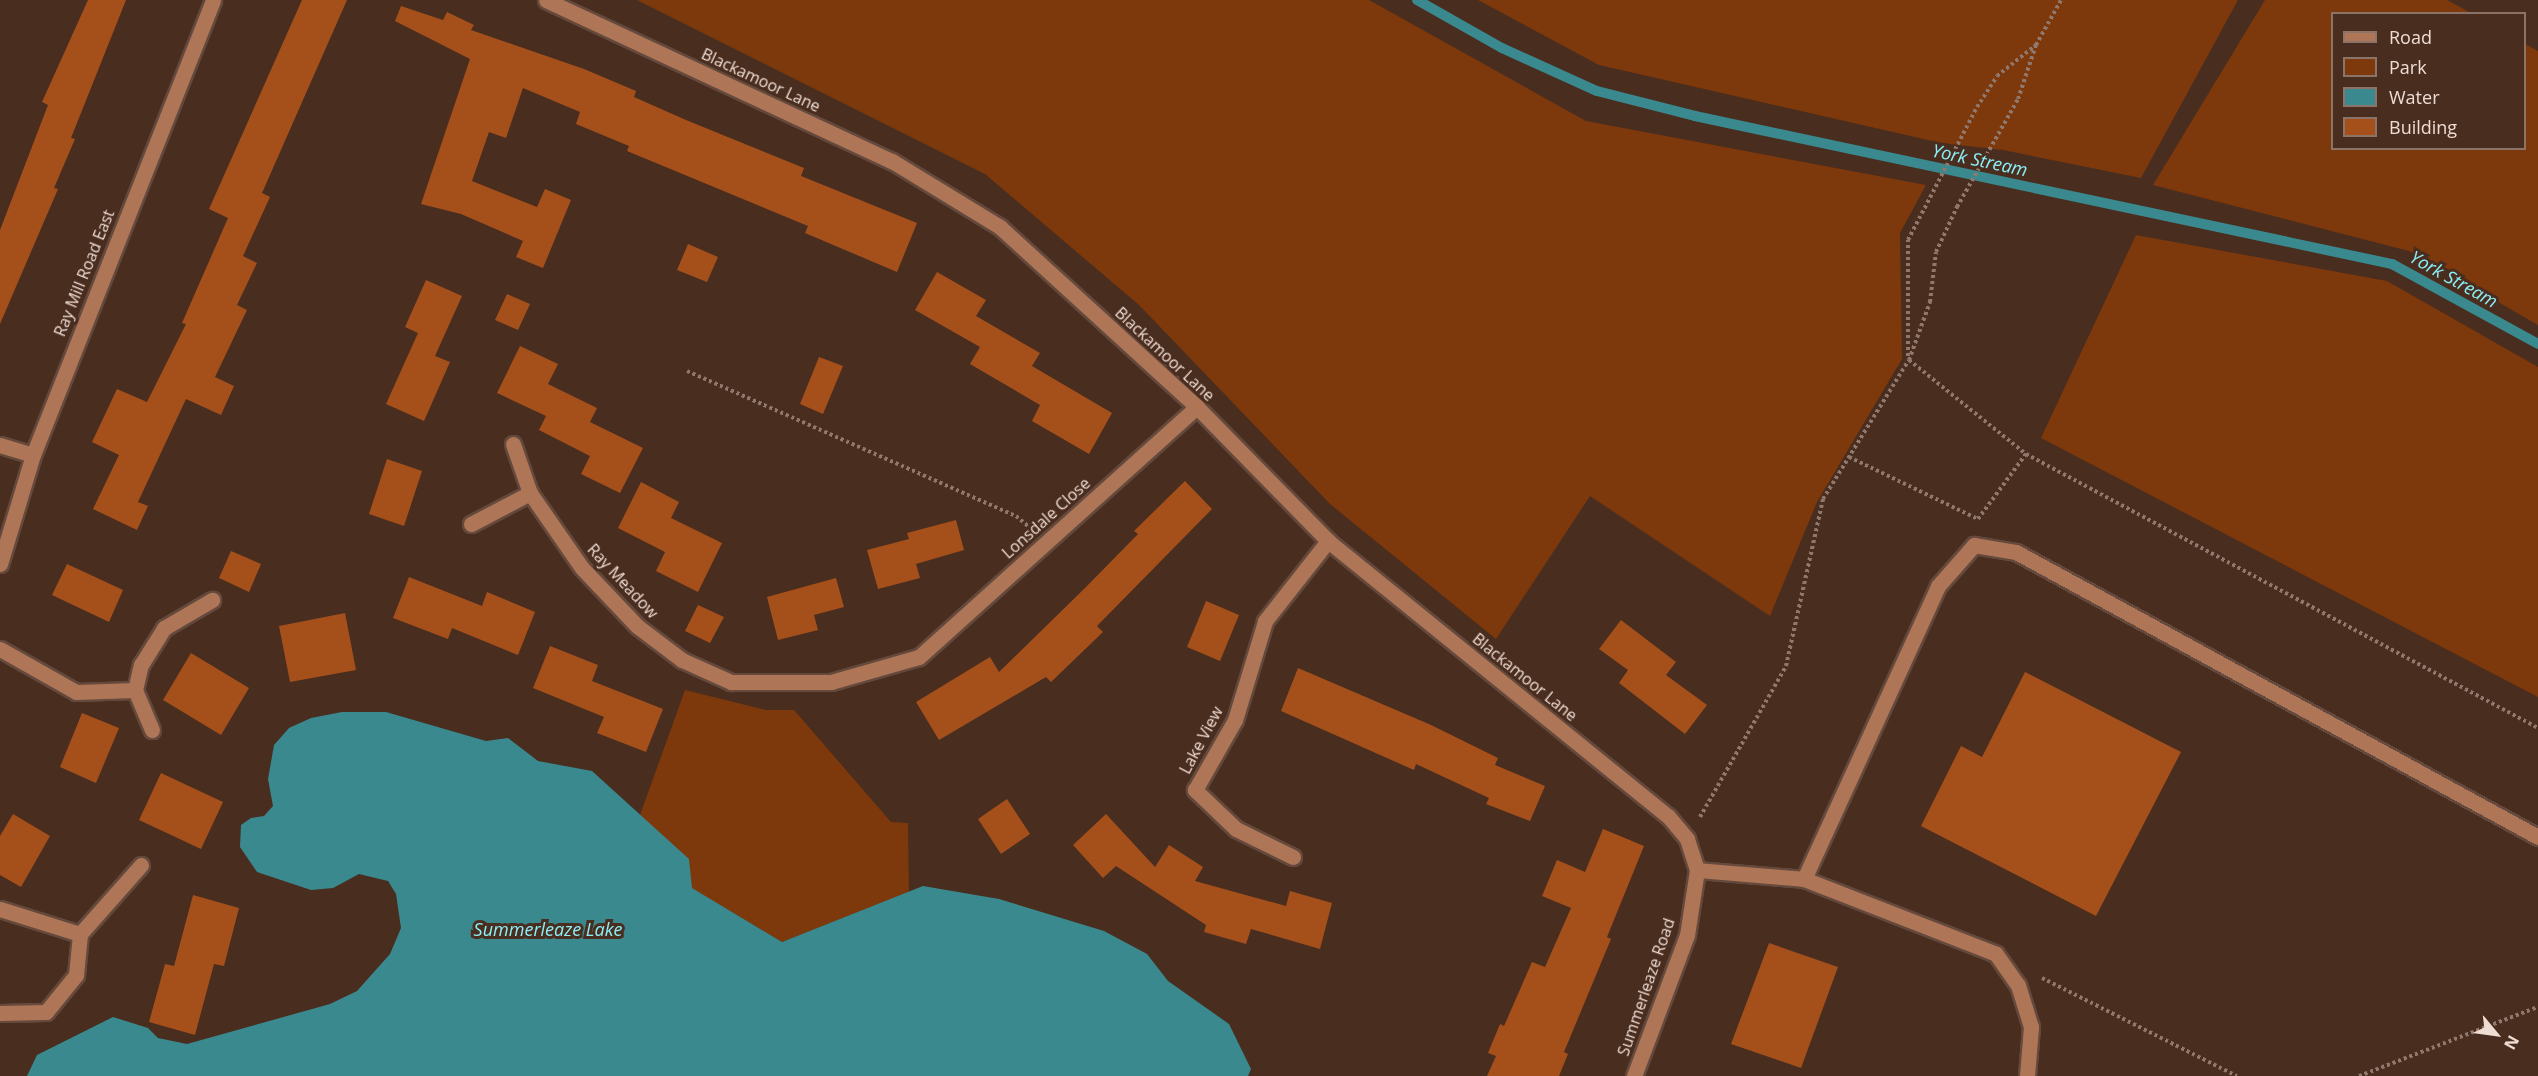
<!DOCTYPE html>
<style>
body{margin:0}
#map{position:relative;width:2538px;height:1076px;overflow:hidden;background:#492d1f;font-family:"Open Sans",sans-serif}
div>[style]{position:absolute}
.green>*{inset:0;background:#7d380b}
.water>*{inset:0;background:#3a898f}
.stream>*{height:10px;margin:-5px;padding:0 5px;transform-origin:5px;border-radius:5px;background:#3a898f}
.building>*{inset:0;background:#a5501b}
.path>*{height:4px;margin-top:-2px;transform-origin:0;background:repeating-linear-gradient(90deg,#91786d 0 3px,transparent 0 6px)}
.roads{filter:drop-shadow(2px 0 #64493c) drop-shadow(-2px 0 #64493c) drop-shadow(0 2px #64493c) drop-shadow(0 -2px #64493c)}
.minor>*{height:15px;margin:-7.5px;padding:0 7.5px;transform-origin:7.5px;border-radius:7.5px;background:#af7557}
span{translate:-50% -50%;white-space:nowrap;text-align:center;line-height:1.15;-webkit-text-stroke:6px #492d1f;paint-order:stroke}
.street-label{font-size:16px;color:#efdcd3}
.water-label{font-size:18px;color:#8aeff7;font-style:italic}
.legend{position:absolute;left:2331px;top:12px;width:195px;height:138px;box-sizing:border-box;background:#492d1f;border:2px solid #8b7367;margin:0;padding:8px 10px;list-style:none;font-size:18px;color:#efdcd3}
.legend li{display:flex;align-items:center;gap:12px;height:30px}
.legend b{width:30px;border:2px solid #8b7367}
.north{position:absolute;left:2466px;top:1004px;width:60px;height:60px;-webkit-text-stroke:4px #492d1f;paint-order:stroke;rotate:119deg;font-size:16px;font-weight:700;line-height:24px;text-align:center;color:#efdcd3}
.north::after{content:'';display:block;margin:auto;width:21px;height:27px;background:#efdcd3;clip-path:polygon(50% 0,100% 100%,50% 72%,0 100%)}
</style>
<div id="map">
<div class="green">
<div style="clip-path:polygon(637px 0,1369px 0,1586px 121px,1926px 185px,1900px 233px,1902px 359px,1817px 502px,1770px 616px,1590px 496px,1496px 639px,1330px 504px,1139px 305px,985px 174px)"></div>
<div style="clip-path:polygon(1478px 0,2238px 0,2141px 178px,2003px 150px,1941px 143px,1599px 65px)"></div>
<div style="clip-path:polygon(2265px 0,2447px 0,2471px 13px,2332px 14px,2332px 148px,2524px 148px,2525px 44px,2538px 51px,2538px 325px,2409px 251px,2153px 185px)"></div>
<div style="clip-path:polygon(2136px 235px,2387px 281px,2538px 367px,2538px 697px,2041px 438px)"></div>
<div style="clip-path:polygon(685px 690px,766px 710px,794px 710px,891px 822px,908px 823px,909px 892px,782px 942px,691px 888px,640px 815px)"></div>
</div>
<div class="water">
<div style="clip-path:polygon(342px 712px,386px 712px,486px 741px,508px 738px,538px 761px,592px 771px,689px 859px,692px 888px,782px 942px,923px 886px,999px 899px,1104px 931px,1147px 954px,1168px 981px,1229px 1024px,1251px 1069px,1248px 1076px,27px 1076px,37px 1055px,113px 1017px,148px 1028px,158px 1038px,187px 1044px,330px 1004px,357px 991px,390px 954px,401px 928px,396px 894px,388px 881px,359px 874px,333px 888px,311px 890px,257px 872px,240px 847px,241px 825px,251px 818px,264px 816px,273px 806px,268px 779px,274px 745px,289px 728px,311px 718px)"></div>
</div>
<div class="stream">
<div style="left:1417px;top:0;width:98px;rotate:29.5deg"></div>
<div style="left:1502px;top:48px;width:104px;rotate:24.4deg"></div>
<div style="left:1597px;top:91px;width:101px;rotate:14.3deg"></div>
<div style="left:1695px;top:116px;width:713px;rotate:11.99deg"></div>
<div style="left:2392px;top:264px;width:166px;rotate:28.7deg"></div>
</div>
<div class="building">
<div style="clip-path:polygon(88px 0,126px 0,71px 138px,75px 139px,54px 188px,58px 189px,0 324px,0 230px,48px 105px,42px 102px)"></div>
<div style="clip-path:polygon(302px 0,347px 0,262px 193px,270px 197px,243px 256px,257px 263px,237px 305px,247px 310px,215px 377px,234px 386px,221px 415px,186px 399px,138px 502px,148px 506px,137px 530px,93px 509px,119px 455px,92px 442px,117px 389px,147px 402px,186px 324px,182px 323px,228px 218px,209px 209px)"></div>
<div style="clip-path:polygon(401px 6px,443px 20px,447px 12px,474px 25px,471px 30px,584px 69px,636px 91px,634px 97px,686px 120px,804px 168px,801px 176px,917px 223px,897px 272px,805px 233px,808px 226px,627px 151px,629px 146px,576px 124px,580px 112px,523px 88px,506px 138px,489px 132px,472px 181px,537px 207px,545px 189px,571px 200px,543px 268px,516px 257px,523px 241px,461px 214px,421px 204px,470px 59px,395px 21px)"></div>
<div style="clip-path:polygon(688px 244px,718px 257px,707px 282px,677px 270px)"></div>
<div style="clip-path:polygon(937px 272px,986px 300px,976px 316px,1040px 353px,1032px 366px,1112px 413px,1089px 454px,1032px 421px,1040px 405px,970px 364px,980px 347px,915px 310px)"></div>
<div style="clip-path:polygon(426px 280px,462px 296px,435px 356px,450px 362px,424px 421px,386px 404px,418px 333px,405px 327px)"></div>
<div style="clip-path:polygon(507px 294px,530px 304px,518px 330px,495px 320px)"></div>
<div style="clip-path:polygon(520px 346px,558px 364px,548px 384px,597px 408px,590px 422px,643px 448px,620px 493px,581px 474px,590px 456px,539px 430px,546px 416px,497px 393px)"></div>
<div style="clip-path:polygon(819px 357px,843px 366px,823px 414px,800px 404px)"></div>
<div style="clip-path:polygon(387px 459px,422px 471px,404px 526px,369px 514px)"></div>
<div style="clip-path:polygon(1185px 481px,1212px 509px,1097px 626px,1103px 632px,1051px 682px,1046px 677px,939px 740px,916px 702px,990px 657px,999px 672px,1086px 587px,1138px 534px,1134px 531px)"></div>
<div style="clip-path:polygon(641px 482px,679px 502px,671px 518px,722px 543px,698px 592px,656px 571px,665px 552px,618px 528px)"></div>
<div style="clip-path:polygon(956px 520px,964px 550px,916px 564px,920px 578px,878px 589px,867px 550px,909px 539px,907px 533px)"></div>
<div style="clip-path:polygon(231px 551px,261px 564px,249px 592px,219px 578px)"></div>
<div style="clip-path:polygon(67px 564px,123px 590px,109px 622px,52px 595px)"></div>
<div style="clip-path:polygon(409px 577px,482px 606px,487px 592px,535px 612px,518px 655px,452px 628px,448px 639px,393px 618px)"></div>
<div style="clip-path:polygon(836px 578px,844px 607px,814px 615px,818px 630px,778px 640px,767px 597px)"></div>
<div style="clip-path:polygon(1206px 601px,1239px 615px,1220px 661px,1187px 647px)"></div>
<div style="clip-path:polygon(698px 605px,724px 617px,710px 643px,685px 631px)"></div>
<div style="clip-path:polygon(345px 613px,356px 670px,290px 682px,279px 626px)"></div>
<div style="clip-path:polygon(1621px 620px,1676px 662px,1666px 675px,1707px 705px,1685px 734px,1619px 683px,1628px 670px,1599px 649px)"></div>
<div style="clip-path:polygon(550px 646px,598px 665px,592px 681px,663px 709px,646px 752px,597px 733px,604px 717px,533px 688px)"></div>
<div style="clip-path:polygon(191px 653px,249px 688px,221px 735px,163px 700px)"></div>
<div style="clip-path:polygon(1298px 668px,1431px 725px,1498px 758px,1495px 765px,1545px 786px,1530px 821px,1486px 804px,1489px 798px,1416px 764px,1414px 770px,1281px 711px)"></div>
<div style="clip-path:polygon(2025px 672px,2181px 752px,2096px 916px,1921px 826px,1961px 746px,1982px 757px)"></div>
<div style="clip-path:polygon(82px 713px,119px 728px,96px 783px,60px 767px)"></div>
<div style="clip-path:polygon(161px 773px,223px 802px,201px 849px,139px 820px)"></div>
<div style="clip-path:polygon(1007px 799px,1030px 834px,1001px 854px,978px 819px)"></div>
<div style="clip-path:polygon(13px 814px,50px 836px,21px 887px,0 875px,0 836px)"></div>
<div style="clip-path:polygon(1106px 814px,1155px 867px,1169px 845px,1203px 867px,1195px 881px,1286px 906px,1290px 891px,1332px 903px,1320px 949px,1251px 929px,1246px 944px,1204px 932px,1206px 925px,1116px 866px,1103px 878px,1073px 845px)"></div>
<div style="clip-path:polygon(1603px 829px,1644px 846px,1607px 937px,1611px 939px,1564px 1052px,1568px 1054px,1559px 1076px,1487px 1076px,1496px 1056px,1488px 1053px,1500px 1024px,1504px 1026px,1532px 962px,1545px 967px,1571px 908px,1542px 896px,1557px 860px,1585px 872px)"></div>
<div style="clip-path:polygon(193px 895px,239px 908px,224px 966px,214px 964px,195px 1035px,149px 1022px,165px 964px,174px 966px)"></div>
<div style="clip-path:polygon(1769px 943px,1838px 967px,1801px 1068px,1731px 1044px)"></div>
</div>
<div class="path">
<div style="left:1908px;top:356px;width:116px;rotate:-90deg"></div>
<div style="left:1908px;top:240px;width:150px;rotate:-62.6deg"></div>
<div style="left:1977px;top:107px;width:37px;rotate:-57deg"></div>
<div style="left:1997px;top:76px;width:50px;rotate:-38.5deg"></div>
<div style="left:1909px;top:360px;width:150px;rotate:38.8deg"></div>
<div style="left:2026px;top:454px;width:581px;rotate:28.15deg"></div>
<div style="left:687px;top:371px;width:360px;rotate:23.8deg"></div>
<div style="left:1016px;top:516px;width:16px;rotate:40deg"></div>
<div style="left:1849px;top:457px;width:143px;rotate:25.7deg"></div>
<div style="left:1978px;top:519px;width:81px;rotate:-53.6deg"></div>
<div style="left:1700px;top:817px;width:174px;rotate:-60.3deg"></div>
<div style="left:1786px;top:666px;width:171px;rotate:-77.5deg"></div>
<div style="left:1823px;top:499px;width:163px;rotate:-58.3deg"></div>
<div style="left:1909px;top:360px;width:62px;rotate:-70.1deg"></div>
<div style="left:1930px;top:302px;width:50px;rotate:-83.2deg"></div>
<div style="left:1936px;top:252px;width:50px;rotate:-65deg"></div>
<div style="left:1957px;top:207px;width:124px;rotate:-60.5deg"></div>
<div style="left:2018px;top:99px;width:57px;rotate:-71.6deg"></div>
<div style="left:2036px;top:45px;width:51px;rotate:-60.9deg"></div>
<div style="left:2042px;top:978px;width:218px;rotate:26.7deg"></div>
<div style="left:2359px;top:1076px;width:192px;rotate:-21.1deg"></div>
</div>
<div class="roads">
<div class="minor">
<div style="left:546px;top:0;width:382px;rotate:25deg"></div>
<div style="left:892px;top:161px;width:127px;rotate:31.4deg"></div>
<div style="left:1000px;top:227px;width:267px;rotate:42.4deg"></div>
<div style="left:1197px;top:407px;width:187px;rotate:45.6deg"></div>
<div style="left:1328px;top:541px;width:437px;rotate:39deg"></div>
<div style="left:1668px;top:816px;width:30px;rotate:50deg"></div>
<div style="left:1687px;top:839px;width:33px;rotate:72deg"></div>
<div style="left:1697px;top:870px;width:66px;rotate:98.7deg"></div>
<div style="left:1687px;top:935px;width:151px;rotate:110.6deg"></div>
<div style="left:513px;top:444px;width:52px;rotate:70.9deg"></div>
<div style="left:0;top:445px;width:34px;rotate:17deg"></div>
<div style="left:471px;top:524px;width:67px;rotate:-27.7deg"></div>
<div style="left:530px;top:493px;width:91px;rotate:55.3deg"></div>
<div style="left:582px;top:568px;width:80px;rotate:46.5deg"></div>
<div style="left:637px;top:626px;width:56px;rotate:37.1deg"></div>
<div style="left:682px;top:660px;width:54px;rotate:24.2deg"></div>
<div style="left:731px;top:682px;width:100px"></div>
<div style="left:831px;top:682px;width:91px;rotate:-15.9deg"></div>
<div style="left:919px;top:657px;width:374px;rotate:-42deg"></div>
<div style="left:0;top:564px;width:114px;rotate:-73.2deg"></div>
<div style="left:33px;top:455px;width:489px;rotate:-68.4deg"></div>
<div style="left:0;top:649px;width:87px;rotate:29.5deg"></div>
<div style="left:76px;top:692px;width:59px;rotate:-1.9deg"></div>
<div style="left:152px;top:730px;width:43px;rotate:-113deg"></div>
<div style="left:135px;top:690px;width:26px;rotate:-77deg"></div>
<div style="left:141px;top:665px;width:44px;rotate:-58.1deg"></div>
<div style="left:164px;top:628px;width:56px;rotate:-30.3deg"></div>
<div style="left:1293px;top:857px;width:64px;rotate:-153.8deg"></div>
<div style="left:1236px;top:829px;width:57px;rotate:-136.4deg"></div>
<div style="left:1195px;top:790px;width:81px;rotate:-60.3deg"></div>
<div style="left:1235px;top:720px;width:103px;rotate:-73.1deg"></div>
<div style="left:1265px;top:621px;width:102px;rotate:-51.8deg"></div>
<div style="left:1697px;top:870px;width:107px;rotate:4.8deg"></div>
<div style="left:1804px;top:879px;width:322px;rotate:-65.4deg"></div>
<div style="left:1938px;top:586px;width:55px;rotate:-48.7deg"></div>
<div style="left:1974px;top:545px;width:43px;rotate:9.5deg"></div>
<div style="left:2016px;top:552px;width:595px;rotate:28.63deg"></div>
<div style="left:1804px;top:879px;width:206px;rotate:21.3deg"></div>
<div style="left:1996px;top:954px;width:38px;rotate:55deg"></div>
<div style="left:2018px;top:985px;width:44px;rotate:72.8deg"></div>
<div style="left:2031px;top:1027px;width:49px;rotate:94.7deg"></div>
<div style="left:0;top:909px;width:84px;rotate:17.4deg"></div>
<div style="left:0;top:1013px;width:46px;rotate:-1.2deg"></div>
<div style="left:46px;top:1012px;width:48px;rotate:-51deg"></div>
<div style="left:76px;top:975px;width:41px;rotate:-84.4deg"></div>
<div style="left:80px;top:934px;width:92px;rotate:-48.5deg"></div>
</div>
</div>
<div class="street-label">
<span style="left:761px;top:80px;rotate:25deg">Blackamoor Lane</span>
<span style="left:84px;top:273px;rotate:-68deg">Ray Mill Road East</span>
<span style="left:1165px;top:354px;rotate:43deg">Blackamoor Lane</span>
<span style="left:1046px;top:518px;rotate:-42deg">Lonsdale Close</span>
<span style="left:623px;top:581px;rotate:47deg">Ray Meadow</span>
<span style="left:1525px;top:677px;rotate:39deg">Blackamoor Lane</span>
<span style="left:1201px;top:740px;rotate:-62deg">Lake View</span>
<span style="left:1646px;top:987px;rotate:-71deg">Summerleaze Road</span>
</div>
<div class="water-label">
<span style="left:1980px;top:160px;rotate:12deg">York Stream</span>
<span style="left:2454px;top:279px;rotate:29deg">York Stream</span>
<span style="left:548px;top:929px">Summerleaze Lake</span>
</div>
<ul class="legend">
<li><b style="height:8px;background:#af7557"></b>Road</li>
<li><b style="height:16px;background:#7d380b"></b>Park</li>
<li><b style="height:16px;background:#3a898f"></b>Water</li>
<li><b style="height:16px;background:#a5501b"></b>Building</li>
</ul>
<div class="north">N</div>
</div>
